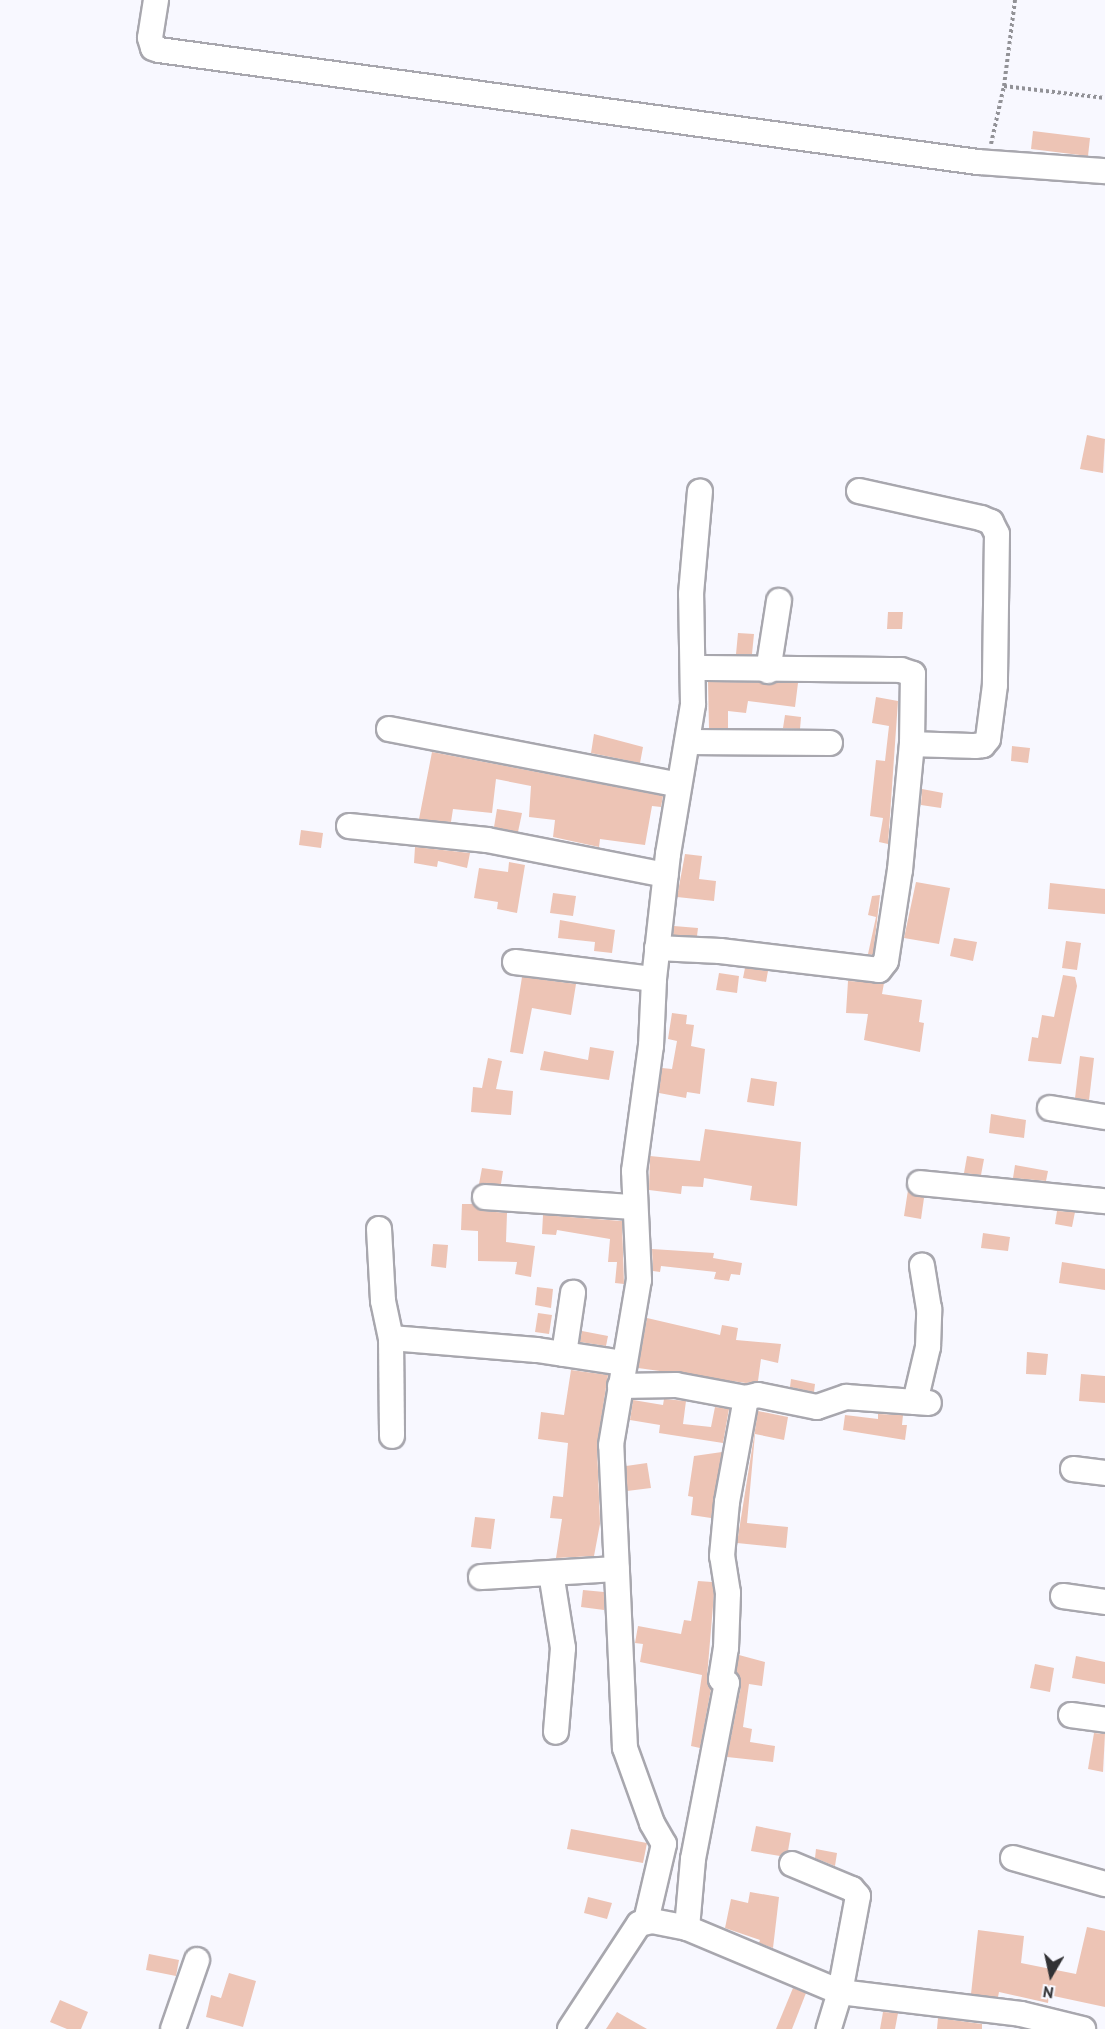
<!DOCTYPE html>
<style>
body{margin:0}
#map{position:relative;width:1105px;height:2029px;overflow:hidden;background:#f8f8ff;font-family:"PT Sans",sans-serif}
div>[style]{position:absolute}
.building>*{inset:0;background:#edc4b5}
.path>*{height:4px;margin-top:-2px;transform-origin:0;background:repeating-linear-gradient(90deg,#929297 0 3px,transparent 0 6px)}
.roads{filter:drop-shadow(2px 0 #a8a7ae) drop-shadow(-2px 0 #a8a7ae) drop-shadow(0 2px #a8a7ae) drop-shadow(0 -2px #a8a7ae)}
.minor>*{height:24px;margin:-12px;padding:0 12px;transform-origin:12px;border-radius:12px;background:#fff}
span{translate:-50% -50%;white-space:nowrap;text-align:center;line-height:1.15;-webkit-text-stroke:6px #f8f8ff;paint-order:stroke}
.north{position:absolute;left:1021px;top:1945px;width:60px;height:60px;-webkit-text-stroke:4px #f8f8ff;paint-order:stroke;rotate:189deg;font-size:16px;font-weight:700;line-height:24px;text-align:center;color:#323235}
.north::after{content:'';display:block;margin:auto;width:21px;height:27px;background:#323235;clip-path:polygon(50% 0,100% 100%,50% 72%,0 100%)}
</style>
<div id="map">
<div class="building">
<div style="clip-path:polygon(1033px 131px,1090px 138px,1088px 156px,1031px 149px)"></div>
<div style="clip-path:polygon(1087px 435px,1105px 439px,1103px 473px,1080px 469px)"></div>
<div style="clip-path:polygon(888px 612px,903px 612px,902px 629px,887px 629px)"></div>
<div style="clip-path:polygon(738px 633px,754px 634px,752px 654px,736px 654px)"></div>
<div style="clip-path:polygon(708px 682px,798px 683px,795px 707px,748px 701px,746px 713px,728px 711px,728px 728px,709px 728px)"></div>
<div style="clip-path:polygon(876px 697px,898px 701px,888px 844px,879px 842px,883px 818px,870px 816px,876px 760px,885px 761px,889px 726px,872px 723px)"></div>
<div style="clip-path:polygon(785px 715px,801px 717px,800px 729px,783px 728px)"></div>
<div style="clip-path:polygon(594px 734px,643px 747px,640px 763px,591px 753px)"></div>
<div style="clip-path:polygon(1012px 746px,1030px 748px,1028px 763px,1011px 761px)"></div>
<div style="clip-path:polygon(432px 752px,663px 796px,661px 807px,652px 806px,645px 845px,600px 839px,599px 847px,553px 837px,555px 820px,529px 817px,531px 786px,496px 779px,492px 813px,453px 809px,451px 822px,419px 819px)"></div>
<div style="clip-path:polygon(922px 789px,943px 793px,941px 808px,921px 805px)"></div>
<div style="clip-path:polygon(497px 809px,522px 813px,518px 832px,494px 827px)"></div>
<div style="clip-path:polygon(301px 830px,323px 833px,321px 848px,299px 845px)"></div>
<div style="clip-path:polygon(415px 847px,470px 853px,467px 868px,438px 861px,437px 867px,414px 863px)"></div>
<div style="clip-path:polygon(685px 854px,702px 856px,699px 879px,716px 881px,714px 901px,677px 897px)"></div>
<div style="clip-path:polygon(509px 862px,525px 865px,517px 913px,497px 909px,498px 902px,474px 898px,479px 868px,508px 872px)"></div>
<div style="clip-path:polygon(916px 882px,950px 888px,939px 944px,904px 938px)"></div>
<div style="clip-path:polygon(1050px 883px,1105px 889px,1105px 914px,1048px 909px)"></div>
<div style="clip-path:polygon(553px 893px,576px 896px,573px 916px,550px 913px)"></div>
<div style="clip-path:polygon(880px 895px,873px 955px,868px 954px,876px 917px,868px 915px,872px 896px)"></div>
<div style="clip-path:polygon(560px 920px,615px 930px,612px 953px,594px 951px,595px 942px,558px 938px)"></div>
<div style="clip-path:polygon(674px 926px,698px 928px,697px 936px,673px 935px)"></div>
<div style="clip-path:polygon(954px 938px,977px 942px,973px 961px,950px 956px)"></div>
<div style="clip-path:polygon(1066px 941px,1081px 943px,1077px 970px,1062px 968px)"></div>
<div style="clip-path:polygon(745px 968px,768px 971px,766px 982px,743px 978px)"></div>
<div style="clip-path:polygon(719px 973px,739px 976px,737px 993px,716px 990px)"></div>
<div style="clip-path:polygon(1063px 975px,1075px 977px,1077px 986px,1061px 1064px,1028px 1061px,1032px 1037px,1038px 1038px,1042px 1015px,1054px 1017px)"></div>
<div style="clip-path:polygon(522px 977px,576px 984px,571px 1015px,532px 1008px,523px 1054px,510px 1052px)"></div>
<div style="clip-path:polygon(848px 981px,884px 983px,882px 994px,922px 1000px,919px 1022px,924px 1023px,920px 1052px,864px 1040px,868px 1014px,846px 1013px)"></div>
<div style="clip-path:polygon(672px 1013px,687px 1015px,686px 1024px,694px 1025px,691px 1046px,705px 1049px,700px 1094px,687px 1092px,686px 1098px,659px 1093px,662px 1068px,672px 1069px,677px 1041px,668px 1039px)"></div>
<div style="clip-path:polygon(590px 1047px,614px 1051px,609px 1080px,540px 1070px,544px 1051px,588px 1060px)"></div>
<div style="clip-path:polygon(1080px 1056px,1094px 1058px,1089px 1100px,1075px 1098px)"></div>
<div style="clip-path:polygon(488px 1058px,502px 1061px,496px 1089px,513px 1091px,511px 1115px,471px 1112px,473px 1087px,482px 1088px)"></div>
<div style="clip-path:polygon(751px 1078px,777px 1082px,774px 1106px,747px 1102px)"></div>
<div style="clip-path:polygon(991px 1114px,1026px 1120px,1024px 1138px,989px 1133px)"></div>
<div style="clip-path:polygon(705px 1129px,801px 1142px,797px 1206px,750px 1200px,752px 1186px,704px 1178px,703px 1187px,682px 1186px,681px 1194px,649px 1190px,650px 1156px,700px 1161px)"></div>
<div style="clip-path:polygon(967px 1156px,984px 1159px,981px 1175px,964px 1173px)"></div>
<div style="clip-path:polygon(1015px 1165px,1048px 1171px,1046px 1181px,1013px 1178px)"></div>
<div style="clip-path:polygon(482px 1168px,503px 1171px,501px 1184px,479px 1184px)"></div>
<div style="clip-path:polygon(908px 1190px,924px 1198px,921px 1219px,904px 1216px)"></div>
<div style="clip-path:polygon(462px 1204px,473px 1204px,484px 1211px,507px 1213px,506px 1242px,535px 1246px,531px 1277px,515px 1274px,517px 1262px,478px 1261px,478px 1231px,461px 1230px)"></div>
<div style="clip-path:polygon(1057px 1211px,1075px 1212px,1072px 1227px,1055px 1224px)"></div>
<div style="clip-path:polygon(543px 1215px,622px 1221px,624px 1284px,615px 1283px,617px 1262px,608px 1262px,610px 1239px,557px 1230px,556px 1235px,542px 1234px)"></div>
<div style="clip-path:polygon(983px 1233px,1010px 1237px,1008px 1251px,981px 1248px)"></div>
<div style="clip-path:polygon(433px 1244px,448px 1245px,446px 1268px,431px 1266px)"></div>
<div style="clip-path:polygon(652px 1249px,714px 1253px,713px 1258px,742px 1263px,740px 1275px,731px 1274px,729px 1281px,714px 1279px,716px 1272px,661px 1266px,660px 1272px,653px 1271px)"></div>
<div style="clip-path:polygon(1062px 1262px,1105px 1269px,1105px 1290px,1059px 1283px)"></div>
<div style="clip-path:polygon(537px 1287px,553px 1289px,551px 1308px,535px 1305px)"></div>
<div style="clip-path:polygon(538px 1313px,552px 1315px,549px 1334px,535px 1332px)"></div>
<div style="clip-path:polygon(647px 1318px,720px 1335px,722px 1325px,738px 1328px,736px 1340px,781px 1344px,778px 1363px,761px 1359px,758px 1381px,746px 1383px,638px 1368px)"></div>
<div style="clip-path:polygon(582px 1331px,608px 1336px,606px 1346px,580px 1342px)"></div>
<div style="clip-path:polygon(1027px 1352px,1048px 1354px,1046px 1375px,1026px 1374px)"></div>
<div style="clip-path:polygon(571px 1370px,608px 1375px,597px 1445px,600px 1524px,594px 1556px,556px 1558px,562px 1519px,550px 1518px,553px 1496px,563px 1497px,568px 1443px,538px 1439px,541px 1412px,564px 1415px)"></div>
<div style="clip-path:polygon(1081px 1374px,1105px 1376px,1105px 1403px,1079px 1401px)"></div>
<div style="clip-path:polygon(791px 1379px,815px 1384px,814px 1392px,790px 1387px)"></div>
<div style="clip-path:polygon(664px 1399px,686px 1401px,683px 1424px,711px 1427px,715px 1407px,729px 1409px,723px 1443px,659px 1433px,660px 1425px,630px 1420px,633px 1400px,663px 1405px)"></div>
<div style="clip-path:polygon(758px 1411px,788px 1417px,784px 1440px,755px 1434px,747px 1523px,788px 1527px,786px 1548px,737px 1543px)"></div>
<div style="clip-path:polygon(878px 1414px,903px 1415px,902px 1425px,907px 1425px,905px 1440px,843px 1430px,845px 1415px,878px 1419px)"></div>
<div style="clip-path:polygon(722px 1452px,711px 1518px,691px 1515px,693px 1497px,688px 1496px,694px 1456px)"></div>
<div style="clip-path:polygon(647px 1463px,651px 1488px,627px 1491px,626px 1466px)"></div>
<div style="clip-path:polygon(475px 1517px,495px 1519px,491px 1549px,471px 1547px)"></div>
<div style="clip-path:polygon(698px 1581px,712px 1582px,714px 1594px,707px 1677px,711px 1689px,700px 1748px,691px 1746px,702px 1675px,640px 1662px,643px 1644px,635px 1643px,638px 1626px,681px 1634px,684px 1620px,691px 1621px)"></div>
<div style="clip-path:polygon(583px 1590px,604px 1592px,604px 1610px,581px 1607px)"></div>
<div style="clip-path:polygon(739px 1655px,765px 1662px,762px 1686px,749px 1684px,743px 1727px,752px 1729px,750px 1742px,775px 1746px,773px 1762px,727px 1757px,741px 1686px,736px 1673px)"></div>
<div style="clip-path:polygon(1076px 1656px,1105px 1662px,1105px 1684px,1072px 1678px)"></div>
<div style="clip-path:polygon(1035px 1664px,1054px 1668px,1050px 1692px,1030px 1688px)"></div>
<div style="clip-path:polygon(1094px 1733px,1105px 1734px,1103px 1772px,1088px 1769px)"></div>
<div style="clip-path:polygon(756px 1826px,791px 1833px,788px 1851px,780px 1856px,751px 1851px)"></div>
<div style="clip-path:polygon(571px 1829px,647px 1843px,643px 1863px,567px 1849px)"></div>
<div style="clip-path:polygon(816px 1849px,837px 1853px,835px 1866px,815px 1858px)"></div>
<div style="clip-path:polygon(750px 1892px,779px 1897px,773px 1948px,759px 1943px,760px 1940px,725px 1928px,731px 1899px,748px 1903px)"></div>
<div style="clip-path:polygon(588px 1897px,612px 1903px,607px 1919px,584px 1913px)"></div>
<div style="clip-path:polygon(1087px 1927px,1105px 1931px,1105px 2007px,1049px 1995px,1048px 2003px,999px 1992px,998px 1997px,971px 1994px,978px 1930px,1024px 1936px,1021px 1963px,1076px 1974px)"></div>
<div style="clip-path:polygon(149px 1954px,179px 1960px,176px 1976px,146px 1970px)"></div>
<div style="clip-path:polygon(229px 1973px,256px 1981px,243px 2027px,206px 2017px,211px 1995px,221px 1998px)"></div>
<div style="clip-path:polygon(793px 1988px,806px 1993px,792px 2029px,776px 2029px)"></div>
<div style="clip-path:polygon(60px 2000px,88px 2012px,81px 2029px,67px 2029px,50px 2022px)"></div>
<div style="clip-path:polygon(617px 2012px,647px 2029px,606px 2029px)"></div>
<div style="clip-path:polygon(883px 2012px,898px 2013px,895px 2029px,880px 2029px)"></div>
<div style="clip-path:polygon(938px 2018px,982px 2024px,982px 2029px,937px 2029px)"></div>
</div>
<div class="path">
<div style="left:1004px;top:86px;width:87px;rotate:-82.7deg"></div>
<div style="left:991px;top:144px;width:59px;rotate:-77.4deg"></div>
<div style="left:1004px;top:86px;width:102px;rotate:6.8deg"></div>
</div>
<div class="roads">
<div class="minor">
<div style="left:156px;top:0;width:38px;rotate:99deg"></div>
<div style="left:150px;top:38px;width:10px;rotate:73deg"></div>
<div style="left:153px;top:48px;width:6px;rotate:18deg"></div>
<div style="left:159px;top:50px;width:827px;rotate:7.79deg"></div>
<div style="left:978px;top:162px;width:127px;rotate:4.1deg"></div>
<div style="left:859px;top:491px;width:125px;rotate:12.5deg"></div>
<div style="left:981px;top:518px;width:11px;rotate:22deg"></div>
<div style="left:991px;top:522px;width:13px;rotate:63deg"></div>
<div style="left:997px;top:534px;width:151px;rotate:90.8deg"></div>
<div style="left:995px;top:685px;width:54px;rotate:97.4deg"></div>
<div style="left:988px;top:739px;width:8px;rotate:130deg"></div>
<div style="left:983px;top:745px;width:8px;rotate:173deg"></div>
<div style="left:975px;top:746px;width:63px;rotate:-178.2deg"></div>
<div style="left:768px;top:671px;width:71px;rotate:-81.1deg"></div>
<div style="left:389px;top:729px;width:295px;rotate:10.9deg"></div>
<div style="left:687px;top:742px;width:143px;rotate:0.4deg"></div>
<div style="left:349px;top:826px;width:139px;rotate:5.8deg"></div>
<div style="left:487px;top:840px;width:182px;rotate:11.1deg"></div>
<div style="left:657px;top:948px;width:63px;rotate:2.7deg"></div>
<div style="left:720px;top:951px;width:160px;rotate:6.8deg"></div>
<div style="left:879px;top:970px;width:11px;rotate:-52deg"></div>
<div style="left:886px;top:961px;width:92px;rotate:-81.3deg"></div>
<div style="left:900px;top:870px;width:127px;rotate:-84.6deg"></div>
<div style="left:912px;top:744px;width:70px;rotate:-89.2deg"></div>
<div style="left:913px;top:674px;width:13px;rotate:-162deg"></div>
<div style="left:901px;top:670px;width:207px;rotate:-179.4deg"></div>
<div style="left:515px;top:962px;width:140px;rotate:7deg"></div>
<div style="left:1050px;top:1108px;width:56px;rotate:9.3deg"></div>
<div style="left:920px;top:1183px;width:186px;rotate:5.6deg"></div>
<div style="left:485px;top:1197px;width:148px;rotate:3.9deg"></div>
<div style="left:379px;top:1229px;width:72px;rotate:86.8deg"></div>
<div style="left:383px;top:1301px;width:38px;rotate:78deg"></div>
<div style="left:391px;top:1338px;width:146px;rotate:4.7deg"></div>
<div style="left:537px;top:1350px;width:88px;rotate:8.5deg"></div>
<div style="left:391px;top:1338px;width:98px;rotate:89.4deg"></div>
<div style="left:564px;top:1354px;width:62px;rotate:-81.6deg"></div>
<div style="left:620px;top:1386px;width:56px;rotate:-1deg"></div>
<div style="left:676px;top:1385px;width:71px;rotate:10.5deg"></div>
<div style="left:915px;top:1402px;width:57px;rotate:-76.7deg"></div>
<div style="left:928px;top:1347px;width:38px;rotate:-88deg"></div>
<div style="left:929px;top:1309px;width:44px;rotate:-99.2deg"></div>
<div style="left:1073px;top:1469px;width:32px;rotate:7deg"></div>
<div style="left:551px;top:1573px;width:76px;rotate:80.9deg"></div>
<div style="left:563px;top:1648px;width:84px;rotate:94.8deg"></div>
<div style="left:481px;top:1577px;width:136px;rotate:-3.4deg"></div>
<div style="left:1063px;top:1596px;width:42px;rotate:8.1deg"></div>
<div style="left:1071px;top:1715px;width:34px;rotate:8deg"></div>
<div style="left:1013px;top:1858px;width:96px;rotate:15.8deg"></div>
<div style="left:792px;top:1864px;width:65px;rotate:22.6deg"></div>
<div style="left:852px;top:1889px;width:9px;rotate:49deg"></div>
<div style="left:858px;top:1896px;width:98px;rotate:100.6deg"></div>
<div style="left:840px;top:1992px;width:39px;rotate:107deg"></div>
<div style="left:646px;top:1921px;width:79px;rotate:-76.8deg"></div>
<div style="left:664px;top:1844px;width:24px;rotate:-120deg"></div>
<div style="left:652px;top:1823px;width:80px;rotate:-109.8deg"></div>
<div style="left:625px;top:1748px;width:303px;rotate:-92.6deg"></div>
<div style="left:611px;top:1445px;width:167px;rotate:-80.4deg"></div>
<div style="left:639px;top:1280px;width:109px;rotate:-92.6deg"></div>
<div style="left:634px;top:1171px;width:126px;rotate:-82.3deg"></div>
<div style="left:651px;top:1046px;width:67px;rotate:-87.4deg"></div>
<div style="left:654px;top:979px;width:126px;rotate:-83.6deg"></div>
<div style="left:668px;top:854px;width:152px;rotate:-80.5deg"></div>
<div style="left:693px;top:704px;width:110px;rotate:-91deg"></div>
<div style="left:691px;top:594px;width:103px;rotate:-85deg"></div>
<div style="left:687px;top:1928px;width:69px;rotate:-85deg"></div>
<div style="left:693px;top:1859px;width:179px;rotate:-79.1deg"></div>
<div style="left:727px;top:1683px;width:7px;rotate:-146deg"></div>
<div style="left:721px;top:1679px;width:31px;rotate:-81deg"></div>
<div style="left:726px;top:1648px;width:55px;rotate:-87.9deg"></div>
<div style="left:728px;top:1593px;width:37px;rotate:-99deg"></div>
<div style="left:722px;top:1556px;width:54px;rotate:-84.7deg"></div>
<div style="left:727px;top:1502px;width:106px;rotate:-79.6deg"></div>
<div style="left:746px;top:1398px;width:12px;rotate:-14deg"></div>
<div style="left:758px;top:1395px;width:60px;rotate:11.5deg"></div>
<div style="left:817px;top:1407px;width:31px;rotate:-19deg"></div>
<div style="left:846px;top:1397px;width:83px;rotate:4.1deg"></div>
<div style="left:173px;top:2029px;width:73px;rotate:-70.8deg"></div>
<div style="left:570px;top:2029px;width:126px;rotate:-56.7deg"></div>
<div style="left:639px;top:1924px;width:13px;rotate:-13deg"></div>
<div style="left:652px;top:1921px;width:36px;rotate:11deg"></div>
<div style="left:687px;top:1928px;width:166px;rotate:22.7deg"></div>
<div style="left:840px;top:1992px;width:182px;rotate:6.9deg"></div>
<div style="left:1021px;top:2014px;width:64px;rotate:13.6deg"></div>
</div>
</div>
<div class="north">N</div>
</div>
